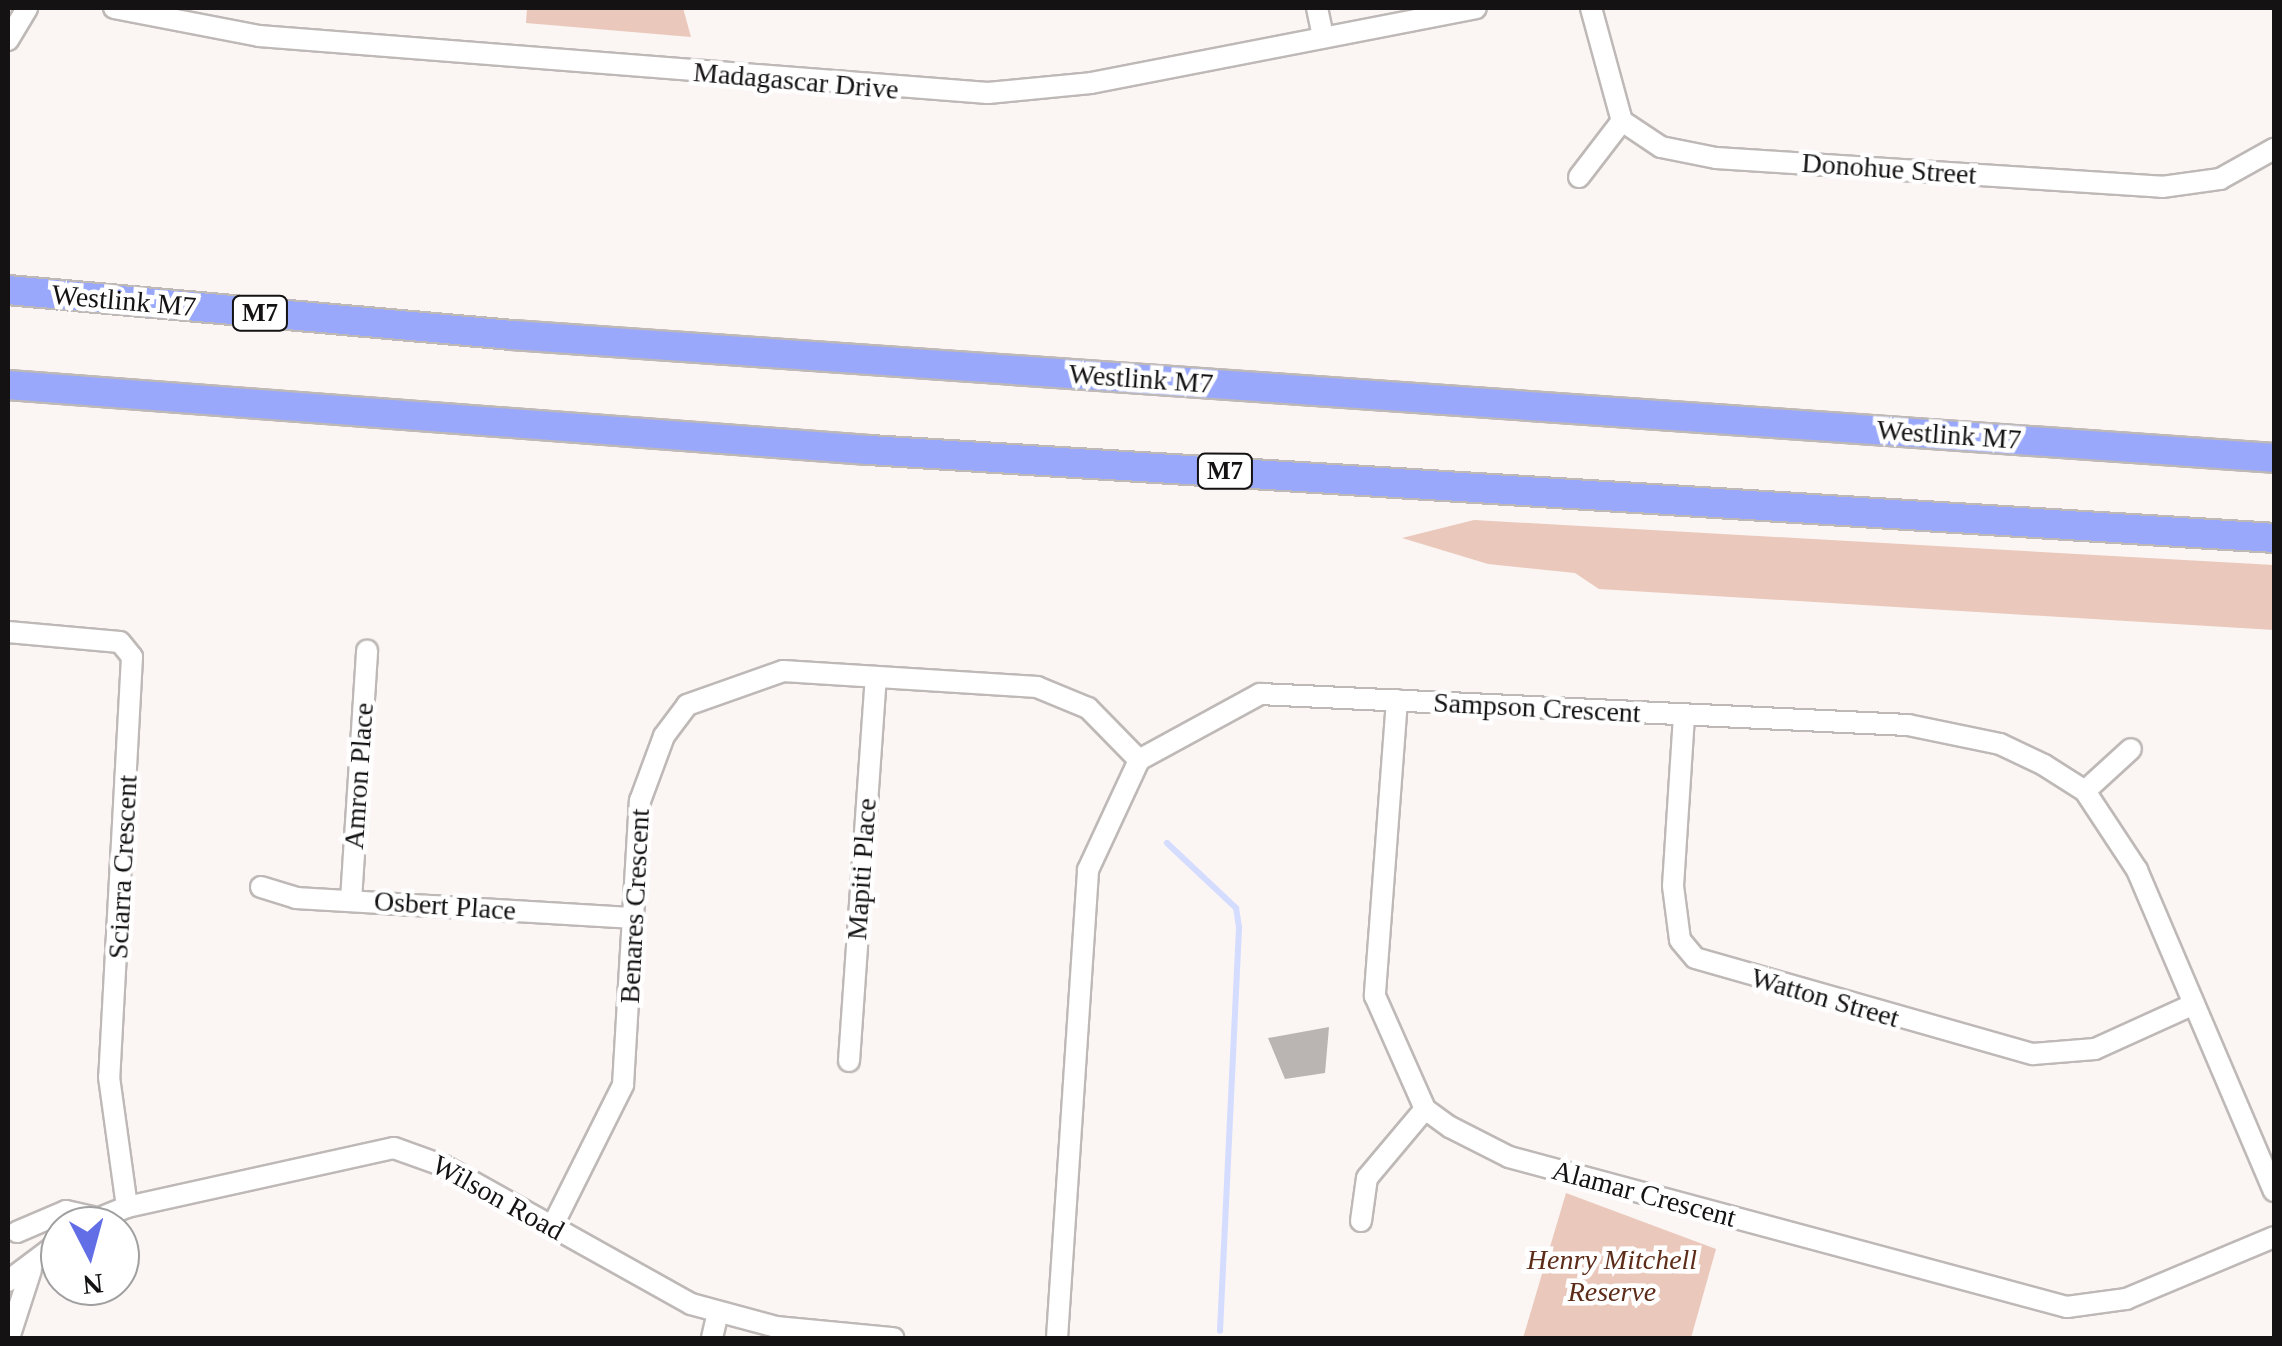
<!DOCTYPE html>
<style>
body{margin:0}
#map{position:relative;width:2282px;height:1346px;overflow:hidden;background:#fbf5f3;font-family:"Times New Roman",serif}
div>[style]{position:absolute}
.green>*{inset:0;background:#eac9bc}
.stream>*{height:6px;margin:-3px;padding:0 3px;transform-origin:3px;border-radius:3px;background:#d4dcff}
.building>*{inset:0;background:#bab5b3}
.roads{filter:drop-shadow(2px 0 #beb9b7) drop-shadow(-2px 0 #beb9b7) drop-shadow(0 2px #beb9b7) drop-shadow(0 -2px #beb9b7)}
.minor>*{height:20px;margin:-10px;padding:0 10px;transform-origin:10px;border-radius:10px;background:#fff}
.highway>*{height:28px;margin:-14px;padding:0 14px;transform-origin:14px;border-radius:14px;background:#99a8fb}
span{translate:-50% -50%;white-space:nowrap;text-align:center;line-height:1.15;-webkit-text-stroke:9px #fff;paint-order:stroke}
.shield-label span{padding:2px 8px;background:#fff;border:2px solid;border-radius:8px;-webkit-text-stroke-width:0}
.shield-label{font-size:25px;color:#141212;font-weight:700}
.street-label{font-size:28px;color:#141212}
.park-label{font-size:28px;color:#5d2c18;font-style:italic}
.frame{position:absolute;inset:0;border:10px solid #141212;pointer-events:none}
.north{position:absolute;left:40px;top:1206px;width:100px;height:100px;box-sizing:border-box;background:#fff;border:2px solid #a1a0a0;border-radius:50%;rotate:174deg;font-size:28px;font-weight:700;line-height:40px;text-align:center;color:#141212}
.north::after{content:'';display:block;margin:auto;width:35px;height:45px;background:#626ee6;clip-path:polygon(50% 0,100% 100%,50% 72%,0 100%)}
</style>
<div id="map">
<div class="green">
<div style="clip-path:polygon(527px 8px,683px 8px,691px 37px,526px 23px)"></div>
<div style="clip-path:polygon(1474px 520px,2274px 565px,2274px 630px,1599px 589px,1575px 573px,1488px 564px,1402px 538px)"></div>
<div style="clip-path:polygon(1566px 1193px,1716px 1249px,1691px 1338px,1523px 1338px)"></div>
</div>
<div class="stream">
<div style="left:1167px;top:843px;width:95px;rotate:43.3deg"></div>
<div style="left:1236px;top:908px;width:20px;rotate:81deg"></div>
<div style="left:1239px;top:928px;width:403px;rotate:92.7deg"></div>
</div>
<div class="building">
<div style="clip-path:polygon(1329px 1027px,1325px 1073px,1285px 1079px,1268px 1038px)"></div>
</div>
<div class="roads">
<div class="minor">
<div style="left:114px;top:8px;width:148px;rotate:10.9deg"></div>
<div style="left:259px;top:36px;width:731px;rotate:4.47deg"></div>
<div style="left:988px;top:93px;width:103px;rotate:-5.5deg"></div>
<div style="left:1091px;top:83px;width:392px;rotate:-11deg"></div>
<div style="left:1317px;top:8px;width:30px;rotate:78deg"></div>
<div style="left:1591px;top:8px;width:117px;rotate:74.7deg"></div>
<div style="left:1622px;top:121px;width:47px;rotate:33.7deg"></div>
<div style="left:1661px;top:147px;width:56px;rotate:11.3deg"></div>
<div style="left:1716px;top:158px;width:447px;rotate:3.7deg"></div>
<div style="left:2162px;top:187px;width:59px;rotate:-7.9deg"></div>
<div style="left:2220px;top:179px;width:62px;rotate:-29.1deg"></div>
<div style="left:8px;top:40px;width:37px;rotate:-59deg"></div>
<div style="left:1579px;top:177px;width:71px;rotate:-52.5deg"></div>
<div style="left:8px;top:632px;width:112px;rotate:5.1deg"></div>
<div style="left:120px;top:642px;width:19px;rotate:51deg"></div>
<div style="left:132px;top:657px;width:421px;rotate:93.1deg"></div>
<div style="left:109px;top:1077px;width:131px;rotate:82.1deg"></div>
<div style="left:1397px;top:700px;width:297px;rotate:94.3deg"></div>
<div style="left:1375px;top:996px;width:124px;rotate:66.1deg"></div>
<div style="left:1425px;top:1109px;width:31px;rotate:36deg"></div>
<div style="left:1450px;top:1127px;width:66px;rotate:27deg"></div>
<div style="left:1509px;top:1157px;width:578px;rotate:15.05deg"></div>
<div style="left:2067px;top:1307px;width:60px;rotate:-7.7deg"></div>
<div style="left:2126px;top:1299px;width:160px;rotate:-22.7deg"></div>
<div style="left:1684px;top:716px;width:170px;rotate:93.7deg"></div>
<div style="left:1673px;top:886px;width:54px;rotate:82.6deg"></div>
<div style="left:1680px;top:940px;width:23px;rotate:50deg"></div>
<div style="left:1695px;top:958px;width:351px;rotate:15.9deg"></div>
<div style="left:2033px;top:1054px;width:62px;rotate:-4.6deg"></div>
<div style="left:2095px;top:1049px;width:107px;rotate:-24.4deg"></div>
<div style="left:2085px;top:791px;width:62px;rotate:-42.4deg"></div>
<div style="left:261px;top:887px;width:37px;rotate:17deg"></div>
<div style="left:296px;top:898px;width:335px;rotate:3.4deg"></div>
<div style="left:351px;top:900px;width:250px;rotate:-86.3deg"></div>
<div style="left:849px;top:1061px;width:385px;rotate:-86deg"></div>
<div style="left:1361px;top:1221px;width:43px;rotate:-82.1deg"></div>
<div style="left:1367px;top:1178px;width:90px;rotate:-50deg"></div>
<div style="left:80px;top:1226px;width:51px;rotate:-22deg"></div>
<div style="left:127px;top:1207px;width:273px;rotate:-12.5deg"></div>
<div style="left:394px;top:1148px;width:53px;rotate:19.8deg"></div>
<div style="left:444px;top:1166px;width:283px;rotate:29.2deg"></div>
<div style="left:691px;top:1304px;width:88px;rotate:15.1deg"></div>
<div style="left:776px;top:1327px;width:118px;rotate:5.4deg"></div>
<div style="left:552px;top:1227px;width:159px;rotate:-63.4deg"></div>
<div style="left:623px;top:1085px;width:285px;rotate:-86.6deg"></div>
<div style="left:640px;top:801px;width:69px;rotate:-69.7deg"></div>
<div style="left:664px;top:736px;width:39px;rotate:-53deg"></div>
<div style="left:687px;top:705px;width:102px;rotate:-19.5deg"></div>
<div style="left:783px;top:671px;width:255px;rotate:3.6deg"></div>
<div style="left:1037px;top:687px;width:55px;rotate:22.4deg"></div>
<div style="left:1088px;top:708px;width:73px;rotate:45.6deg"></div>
<div style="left:17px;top:1232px;width:53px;rotate:-23.2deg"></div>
<div style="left:66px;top:1211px;width:26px;rotate:13deg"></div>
<div style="left:8px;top:1281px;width:65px;rotate:-36.9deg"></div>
<div style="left:9px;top:1338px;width:71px;rotate:-72.1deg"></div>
<div style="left:712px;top:1338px;width:26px;rotate:-77deg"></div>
<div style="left:1057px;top:1338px;width:469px;rotate:-86.2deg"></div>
<div style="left:1088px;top:870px;width:121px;rotate:-65.1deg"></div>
<div style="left:1139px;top:760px;width:138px;rotate:-28.6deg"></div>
<div style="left:1260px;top:694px;width:649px;rotate:2.74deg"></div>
<div style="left:1908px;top:725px;width:94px;rotate:11.7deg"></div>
<div style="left:2000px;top:744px;width:49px;rotate:25.5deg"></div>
<div style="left:2044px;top:765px;width:49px;rotate:32.4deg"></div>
<div style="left:2085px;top:791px;width:95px;rotate:56.6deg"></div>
<div style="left:2137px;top:870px;width:349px;rotate:66.9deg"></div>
</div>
<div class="highway">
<div style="left:8px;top:290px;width:506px;rotate:5.1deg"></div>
<div style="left:512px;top:335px;width:1766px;rotate:3.99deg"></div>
<div style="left:8px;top:385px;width:863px;rotate:4.32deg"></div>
<div style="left:869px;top:450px;width:1408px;rotate:3.58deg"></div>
</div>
</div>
<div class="shield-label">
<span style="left:260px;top:313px">M7</span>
<span style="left:1225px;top:471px">M7</span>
</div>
<div class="street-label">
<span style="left:796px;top:81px;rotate:5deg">Madagascar Drive</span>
<span style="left:1889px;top:169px;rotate:4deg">Donohue Street</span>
<span style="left:124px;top:301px;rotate:5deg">Westlink M7</span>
<span style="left:1141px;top:379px;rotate:4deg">Westlink M7</span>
<span style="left:1949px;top:435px;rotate:4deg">Westlink M7</span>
<span style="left:1537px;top:708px;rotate:3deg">Sampson Crescent</span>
<span style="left:359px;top:776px;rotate:-86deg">Amron Place</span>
<span style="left:123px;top:867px;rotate:-87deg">Sciarra Crescent</span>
<span style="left:862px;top:869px;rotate:-86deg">Mapiti Place</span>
<span style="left:445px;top:906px;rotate:4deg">Osbert Place</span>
<span style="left:635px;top:906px;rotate:-87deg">Benares Crescent</span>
<span style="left:1825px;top:998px;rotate:16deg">Watton Street</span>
<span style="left:1644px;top:1194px;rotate:15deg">Alamar Crescent</span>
<span style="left:498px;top:1198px;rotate:29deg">Wilson Road</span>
</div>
<div class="park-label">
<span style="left:1612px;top:1276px">Henry Mitchell<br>Reserve</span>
</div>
<div class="frame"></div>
<div class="north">N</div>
</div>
